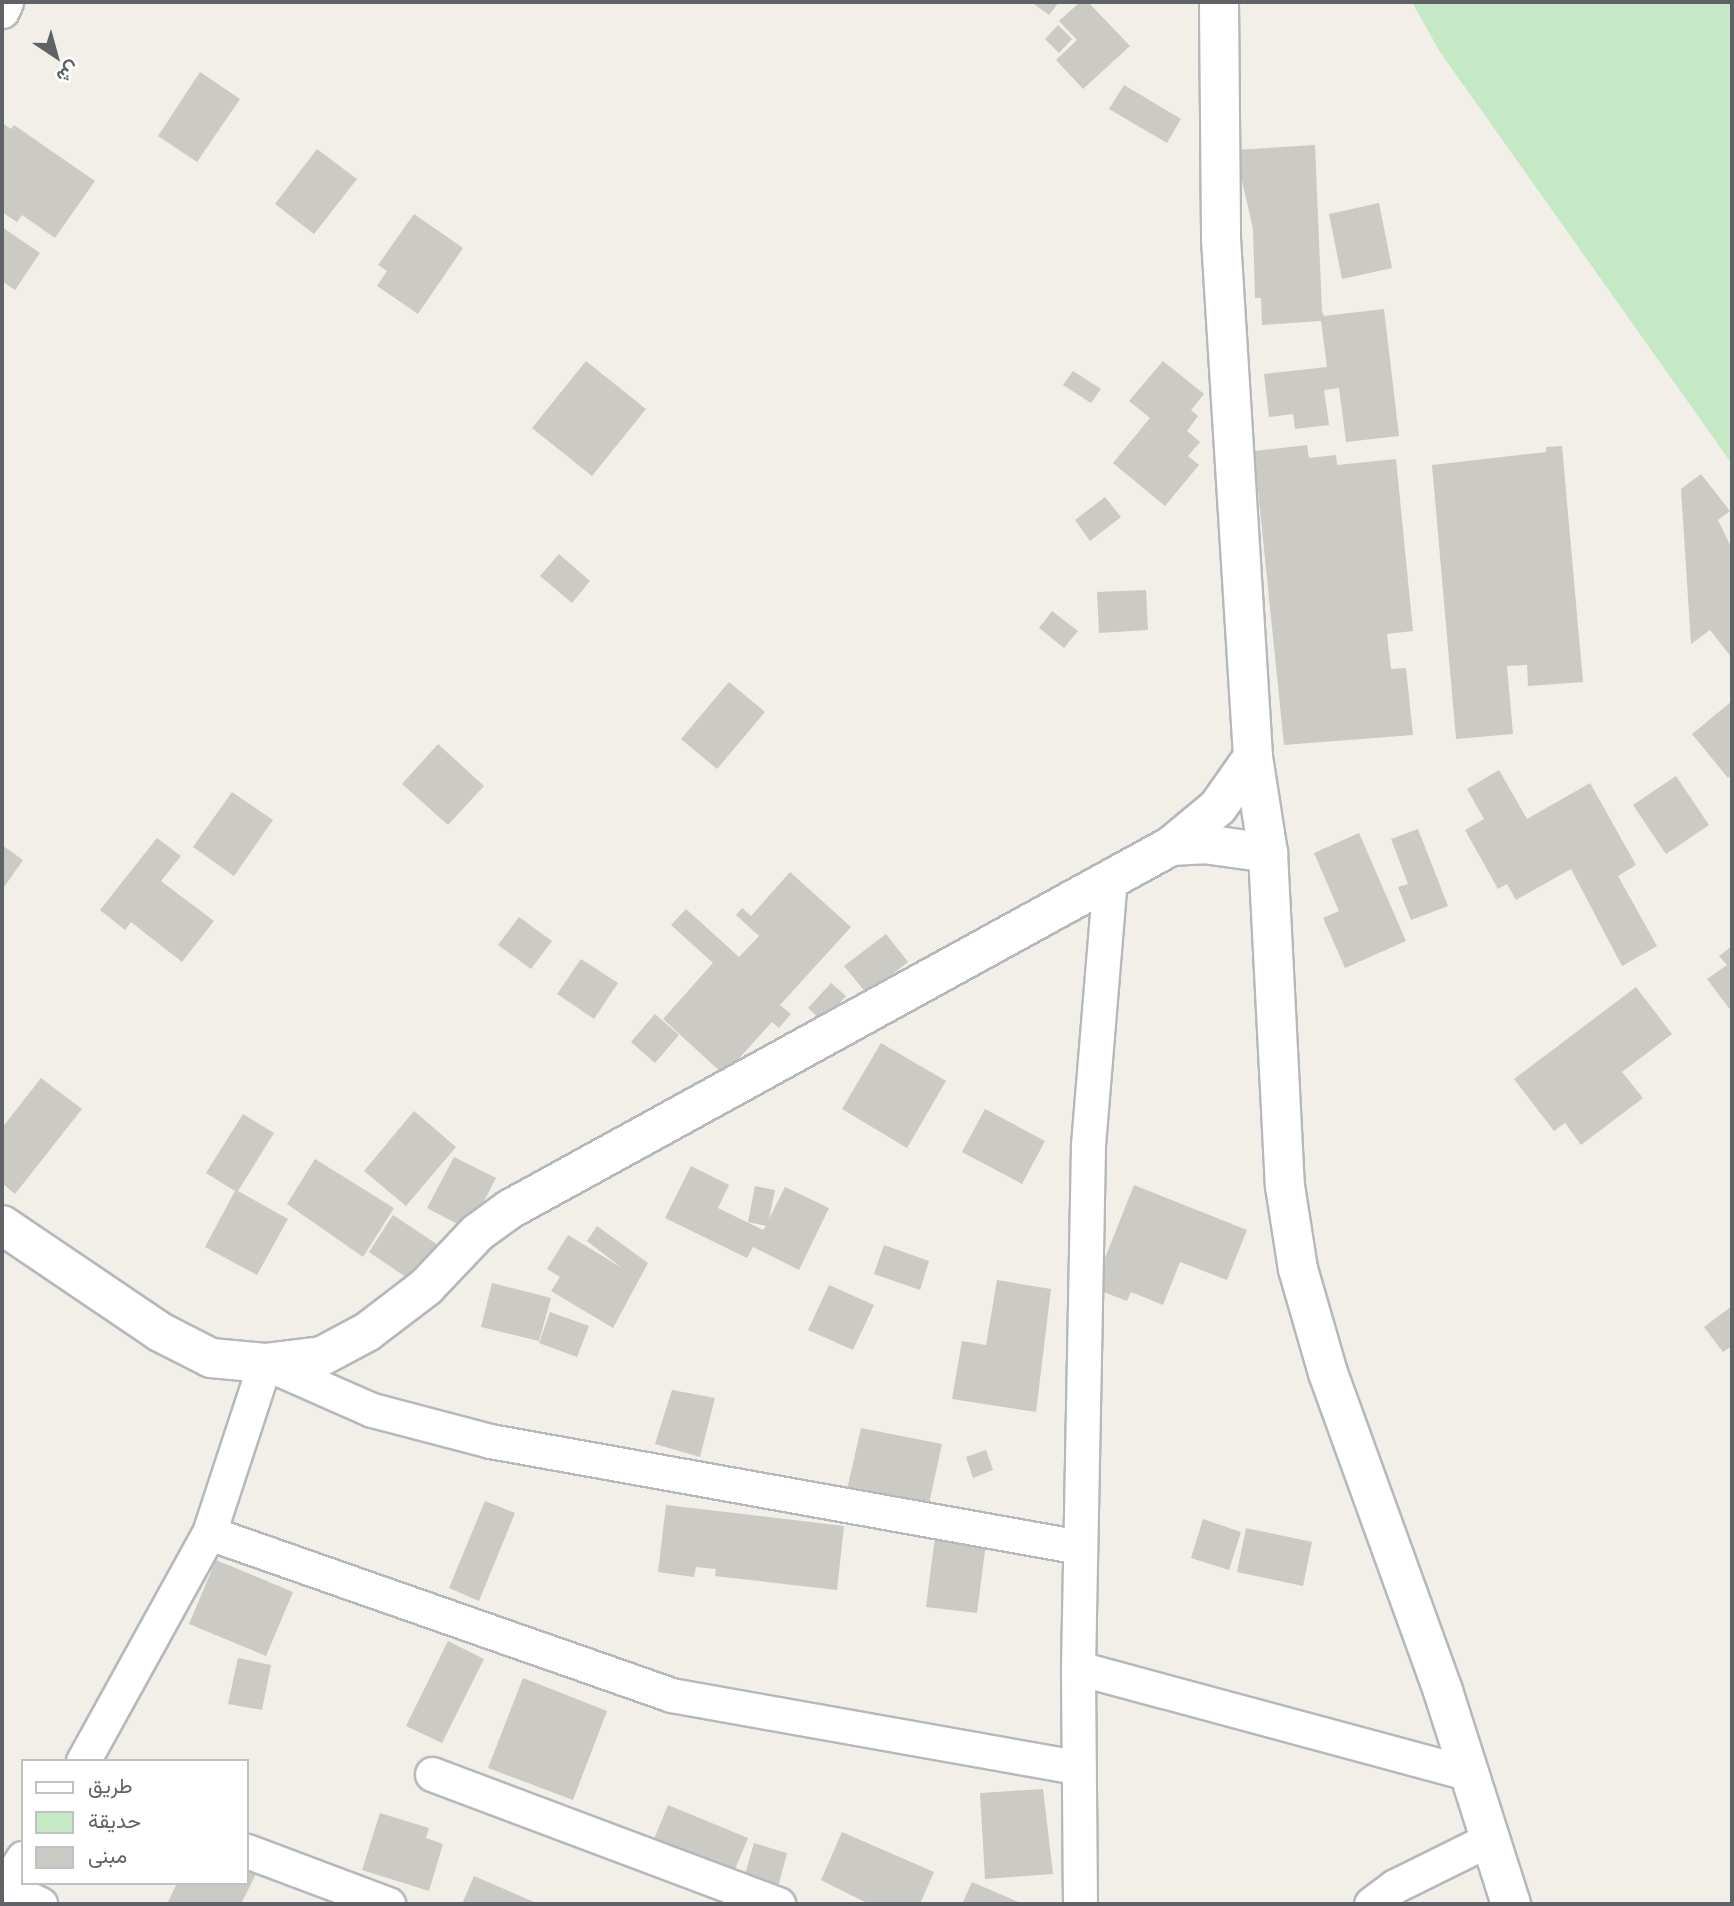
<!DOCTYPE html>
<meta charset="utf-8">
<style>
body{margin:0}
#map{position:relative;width:1734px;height:1906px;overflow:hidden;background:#f1efe8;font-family:"Noto Sans",Vazirmatn,sans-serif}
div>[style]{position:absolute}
.green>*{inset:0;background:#c5e8c5}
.building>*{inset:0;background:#cccac5}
.roads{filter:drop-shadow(2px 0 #b5b8bc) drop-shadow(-2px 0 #b5b8bc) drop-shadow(0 2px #b5b8bc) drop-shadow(0 -2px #b5b8bc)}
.street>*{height:33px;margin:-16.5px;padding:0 16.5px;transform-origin:16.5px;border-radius:16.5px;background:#fff}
.secondary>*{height:38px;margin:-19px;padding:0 19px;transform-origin:19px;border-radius:19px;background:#fff}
span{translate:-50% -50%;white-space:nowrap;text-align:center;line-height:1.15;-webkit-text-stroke:5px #fff;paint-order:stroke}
.frame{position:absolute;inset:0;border:4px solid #5f6368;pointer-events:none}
.legend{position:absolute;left:21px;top:1759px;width:228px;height:126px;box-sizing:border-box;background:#fff;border:2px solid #bfc1c3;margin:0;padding:9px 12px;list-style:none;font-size:21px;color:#5f6368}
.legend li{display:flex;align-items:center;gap:14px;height:35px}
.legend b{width:35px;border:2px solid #bfc1c3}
.north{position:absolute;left:21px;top:21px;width:70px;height:70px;-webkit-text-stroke:5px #fff;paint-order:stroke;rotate:144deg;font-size:19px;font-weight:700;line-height:28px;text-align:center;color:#5f6368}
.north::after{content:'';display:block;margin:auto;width:24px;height:32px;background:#5f6368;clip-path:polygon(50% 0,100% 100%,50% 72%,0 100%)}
</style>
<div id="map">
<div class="green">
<div style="clip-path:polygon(1412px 2px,1732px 2px,1732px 464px,1440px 52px)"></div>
</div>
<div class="building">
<div style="clip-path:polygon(1031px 2px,1059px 2px,1049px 15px)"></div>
<div style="clip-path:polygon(1080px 2px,1088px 2px,1130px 46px,1083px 89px,1056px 60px,1077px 40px,1059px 21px)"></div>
<div style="clip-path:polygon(1058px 25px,1072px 39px,1059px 53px,1045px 39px)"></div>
<div style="clip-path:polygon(200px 72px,240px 99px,197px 162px,158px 136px)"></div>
<div style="clip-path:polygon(1124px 85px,1181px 119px,1167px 143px,1109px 109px)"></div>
<div style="clip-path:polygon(2px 123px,11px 129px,14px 125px,95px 181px,55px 238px,22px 215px,17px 222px,2px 212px)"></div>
<div style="clip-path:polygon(1315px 145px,1322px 311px,1324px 316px,1384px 309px,1399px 436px,1346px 442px,1339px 388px,1324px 390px,1329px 425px,1295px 429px,1293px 414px,1269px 417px,1264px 374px,1327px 367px,1321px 321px,1262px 325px,1261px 298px,1255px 298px,1253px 229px,1235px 150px)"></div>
<div style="clip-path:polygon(317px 149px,357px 179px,314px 234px,275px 204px)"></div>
<div style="clip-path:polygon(1379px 203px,1392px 268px,1342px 279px,1329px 214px)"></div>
<div style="clip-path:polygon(414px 214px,463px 248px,418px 314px,377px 286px,387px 271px,378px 265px)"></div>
<div style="clip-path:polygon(2px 227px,40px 253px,15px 290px,2px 281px)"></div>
<div style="clip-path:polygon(586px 361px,646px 409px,592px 476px,532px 428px)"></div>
<div style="clip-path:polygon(1163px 361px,1204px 394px,1191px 410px,1198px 416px,1187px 431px,1200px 442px,1188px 456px,1199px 465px,1165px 506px,1113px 463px,1150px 418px,1129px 401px)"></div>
<div style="clip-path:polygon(1073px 371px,1101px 389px,1091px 403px,1063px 385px)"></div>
<div style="clip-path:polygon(1307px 445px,1309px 458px,1336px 455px,1337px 465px,1396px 459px,1413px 631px,1387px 634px,1391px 669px,1406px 668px,1413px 735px,1284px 745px,1254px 451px)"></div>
<div style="clip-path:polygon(1562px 446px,1583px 682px,1528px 686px,1527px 665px,1507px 666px,1513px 734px,1456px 739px,1432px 465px,1546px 452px,1546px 447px)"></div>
<div style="clip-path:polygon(1701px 474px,1730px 511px,1718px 520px,1732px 549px,1732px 658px,1710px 630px,1691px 644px,1681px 489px)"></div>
<div style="clip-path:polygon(1105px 497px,1121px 517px,1090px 541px,1075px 520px)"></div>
<div style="clip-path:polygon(559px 554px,590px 581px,572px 603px,540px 576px)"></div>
<div style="clip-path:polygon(1146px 590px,1148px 630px,1099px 633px,1097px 592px)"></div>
<div style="clip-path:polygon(1052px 611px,1078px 631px,1064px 648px,1039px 628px)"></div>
<div style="clip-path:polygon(729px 682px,765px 712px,717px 769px,681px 739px)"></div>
<div style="clip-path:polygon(1732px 701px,1732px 774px,1728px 778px,1692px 734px)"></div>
<div style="clip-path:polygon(438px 744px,484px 786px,448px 825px,402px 784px)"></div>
<div style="clip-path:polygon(1499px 770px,1527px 819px,1590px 783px,1636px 865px,1618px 876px,1657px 946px,1622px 966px,1571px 869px,1516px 900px,1507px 884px,1498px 889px,1465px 830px,1484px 819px,1467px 789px)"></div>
<div style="clip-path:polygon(1676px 776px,1709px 825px,1666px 854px,1633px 805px)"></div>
<div style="clip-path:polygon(232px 792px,273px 820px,234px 876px,193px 847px)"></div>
<div style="clip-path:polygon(1418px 829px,1448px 906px,1411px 920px,1398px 887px,1408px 884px,1391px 839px)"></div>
<div style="clip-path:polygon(1359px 833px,1406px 941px,1345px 968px,1323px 918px,1339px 911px,1314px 853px)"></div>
<div style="clip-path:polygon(157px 838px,181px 856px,161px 881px,214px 921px,182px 962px,131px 922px,125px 930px,100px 910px)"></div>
<div style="clip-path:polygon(2px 845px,23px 860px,2px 890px)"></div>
<div style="clip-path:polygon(790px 872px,851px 927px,780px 1005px,791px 1014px,779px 1028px,772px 1022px,724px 1075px,663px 1019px,713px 963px,671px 925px,686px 909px,739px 957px,759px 936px,736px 915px,742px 908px,751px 916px)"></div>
<div style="clip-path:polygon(519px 917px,552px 941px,531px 969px,498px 945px)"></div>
<div style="clip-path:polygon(886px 934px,908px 962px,867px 994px,844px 966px)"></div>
<div style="clip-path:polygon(1732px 946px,1732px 1012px,1707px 979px,1727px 965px,1719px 956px)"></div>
<div style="clip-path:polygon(581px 959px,618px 983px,594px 1019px,557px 994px)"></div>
<div style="clip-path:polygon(831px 983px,846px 996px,823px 1022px,808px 1008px)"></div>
<div style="clip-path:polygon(1636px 987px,1672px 1034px,1622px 1072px,1643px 1098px,1581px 1145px,1565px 1123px,1554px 1131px,1514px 1079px)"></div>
<div style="clip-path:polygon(655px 1014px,679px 1035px,655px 1063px,631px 1042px)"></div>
<div style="clip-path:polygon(881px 1043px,946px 1081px,907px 1148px,842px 1109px)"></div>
<div style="clip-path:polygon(41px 1078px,82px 1109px,15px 1194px,2px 1183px,2px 1128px)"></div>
<div style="clip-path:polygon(985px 1109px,1045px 1141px,1022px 1184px,962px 1152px)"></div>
<div style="clip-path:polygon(414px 1111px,456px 1147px,406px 1206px,364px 1171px)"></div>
<div style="clip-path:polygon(243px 1114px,274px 1133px,238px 1191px,288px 1219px,257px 1275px,205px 1247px,235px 1191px,206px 1173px)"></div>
<div style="clip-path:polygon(454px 1157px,496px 1178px,469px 1230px,427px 1208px)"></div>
<div style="clip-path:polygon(315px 1159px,394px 1208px,363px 1257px,287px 1204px)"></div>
<div style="clip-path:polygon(691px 1166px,729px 1185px,718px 1208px,763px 1230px,766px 1226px,748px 1222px,755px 1186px,775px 1190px,769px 1219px,785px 1187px,829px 1208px,799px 1270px,753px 1247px,747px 1258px,665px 1218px)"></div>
<div style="clip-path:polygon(1134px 1185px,1247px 1230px,1227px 1280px,1180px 1262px,1163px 1305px,1131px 1292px,1127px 1301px,1093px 1288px)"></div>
<div style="clip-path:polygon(393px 1215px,444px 1249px,419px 1286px,369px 1252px)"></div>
<div style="clip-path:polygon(597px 1226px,648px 1263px,613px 1328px,551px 1291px,560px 1277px,547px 1269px,568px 1235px,622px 1268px,587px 1241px)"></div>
<div style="clip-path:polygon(884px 1245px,929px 1261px,920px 1290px,874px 1274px)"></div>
<div style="clip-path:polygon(997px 1280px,1051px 1289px,1036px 1412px,952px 1399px,962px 1341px,986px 1345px)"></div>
<div style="clip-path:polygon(492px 1283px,551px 1298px,539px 1341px,481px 1327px)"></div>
<div style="clip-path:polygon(829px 1285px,874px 1305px,853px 1350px,808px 1330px)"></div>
<div style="clip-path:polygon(1732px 1306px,1732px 1346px,1723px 1352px,1704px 1327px)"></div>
<div style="clip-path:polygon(550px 1312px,589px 1326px,577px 1357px,539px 1343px)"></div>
<div style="clip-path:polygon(672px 1390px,715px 1398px,700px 1457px,655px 1444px)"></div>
<div style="clip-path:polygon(861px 1428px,942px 1444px,928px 1508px,846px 1494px)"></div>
<div style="clip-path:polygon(986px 1450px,993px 1470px,973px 1478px,966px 1457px)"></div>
<div style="clip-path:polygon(485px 1501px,515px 1513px,479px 1601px,449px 1588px)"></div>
<div style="clip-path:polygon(666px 1505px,844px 1526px,837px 1590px,715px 1576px,716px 1569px,696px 1567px,694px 1577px,658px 1572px)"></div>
<div style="clip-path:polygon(1203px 1519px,1241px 1532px,1229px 1570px,1191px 1558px)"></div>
<div style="clip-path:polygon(1246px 1528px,1312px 1542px,1303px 1586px,1237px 1572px)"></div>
<div style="clip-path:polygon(935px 1537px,986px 1543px,977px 1613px,926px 1607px)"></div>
<div style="clip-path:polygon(216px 1560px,293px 1592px,266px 1656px,189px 1624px)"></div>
<div style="clip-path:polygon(448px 1641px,484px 1659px,442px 1743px,406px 1726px)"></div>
<div style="clip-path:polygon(238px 1658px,271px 1665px,262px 1710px,228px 1704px)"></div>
<div style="clip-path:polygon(523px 1678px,607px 1711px,573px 1800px,488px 1768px)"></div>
<div style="clip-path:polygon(1043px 1789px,1053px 1874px,985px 1879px,980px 1793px)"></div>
<div style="clip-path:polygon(668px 1805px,748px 1838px,732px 1877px,652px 1844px)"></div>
<div style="clip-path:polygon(380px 1813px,429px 1828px,426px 1838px,443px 1844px,429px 1891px,362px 1870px)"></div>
<div style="clip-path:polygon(842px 1832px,934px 1872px,920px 1904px,869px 1904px,821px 1880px)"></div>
<div style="clip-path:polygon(754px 1843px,787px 1853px,777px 1891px,743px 1881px)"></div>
<div style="clip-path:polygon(247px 1869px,256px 1874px,241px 1904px,167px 1904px,177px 1883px,247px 1883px)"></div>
<div style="clip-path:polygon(474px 1876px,539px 1904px,462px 1904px)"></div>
<div style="clip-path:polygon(972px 1882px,1023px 1904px,962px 1904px)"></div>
</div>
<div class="roads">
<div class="street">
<div style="left:2px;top:11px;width:10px;rotate:-66deg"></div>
<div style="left:209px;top:1533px;width:490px;rotate:19.3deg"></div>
<div style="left:671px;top:1695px;width:414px;rotate:10.1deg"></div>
<div style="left:1078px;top:1668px;width:406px;rotate:15.1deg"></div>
<div style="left:83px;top:1761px;width:260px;rotate:-61.1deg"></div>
<div style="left:209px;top:1533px;width:179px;rotate:-71.8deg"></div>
<div style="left:265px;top:1363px;width:117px;rotate:23.7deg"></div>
<div style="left:372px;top:1410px;width:122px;rotate:14.7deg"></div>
<div style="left:490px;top:1441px;width:599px;rotate:10.19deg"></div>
<div style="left:432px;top:1774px;width:370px;rotate:20.6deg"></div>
<div style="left:247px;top:1851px;width:151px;rotate:20.6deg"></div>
<div style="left:4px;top:1887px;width:40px;rotate:25deg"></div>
<div style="left:2px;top:1891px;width:39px;rotate:-58deg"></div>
<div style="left:1080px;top:1904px;width:236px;rotate:-90.5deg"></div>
<div style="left:1078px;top:1668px;width:523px;rotate:-88.9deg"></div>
<div style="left:1088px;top:1145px;width:269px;rotate:-85.3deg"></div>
<div style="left:1371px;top:1904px;width:30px;rotate:-37deg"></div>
<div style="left:1395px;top:1886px;width:106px;rotate:-26.3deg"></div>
</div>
<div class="secondary">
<div style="left:1219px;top:2px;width:237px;rotate:89.5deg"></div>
<div style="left:1221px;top:239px;width:519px;rotate:86.46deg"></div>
<div style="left:1253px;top:757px;width:97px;rotate:81.1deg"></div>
<div style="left:1268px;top:853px;width:333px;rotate:87.1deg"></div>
<div style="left:1285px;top:1186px;width:84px;rotate:81.1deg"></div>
<div style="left:1298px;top:1269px;width:108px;rotate:73.9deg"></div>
<div style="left:1328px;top:1373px;width:338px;rotate:70.1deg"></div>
<div style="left:1443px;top:1691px;width:224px;rotate:72.3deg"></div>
<div style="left:1171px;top:846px;width:33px;rotate:-3deg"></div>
<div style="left:1204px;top:844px;width:65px;rotate:8deg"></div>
<div style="left:2px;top:1225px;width:191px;rotate:34.1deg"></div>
<div style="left:160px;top:1332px;width:57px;rotate:27deg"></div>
<div style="left:211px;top:1358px;width:54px;rotate:5.3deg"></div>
<div style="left:265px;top:1363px;width:57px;rotate:-7deg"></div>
<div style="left:322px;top:1356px;width:51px;rotate:-28.1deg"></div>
<div style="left:367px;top:1332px;width:74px;rotate:-37.3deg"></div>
<div style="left:426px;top:1287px;width:74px;rotate:-46.6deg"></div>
<div style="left:477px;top:1233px;width:41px;rotate:-36deg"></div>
<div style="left:510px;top:1209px;width:754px;rotate:-28.77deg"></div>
<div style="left:1171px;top:846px;width:61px;rotate:-39.7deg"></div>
<div style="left:1218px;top:807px;width:61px;rotate:-55deg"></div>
</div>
</div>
<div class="frame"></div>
<ul class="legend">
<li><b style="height:9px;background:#fff"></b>طريق</li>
<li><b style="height:19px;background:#c5e8c5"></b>حديقة</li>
<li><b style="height:19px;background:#cccac5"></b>مبنى</li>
</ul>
<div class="north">ش</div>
</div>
